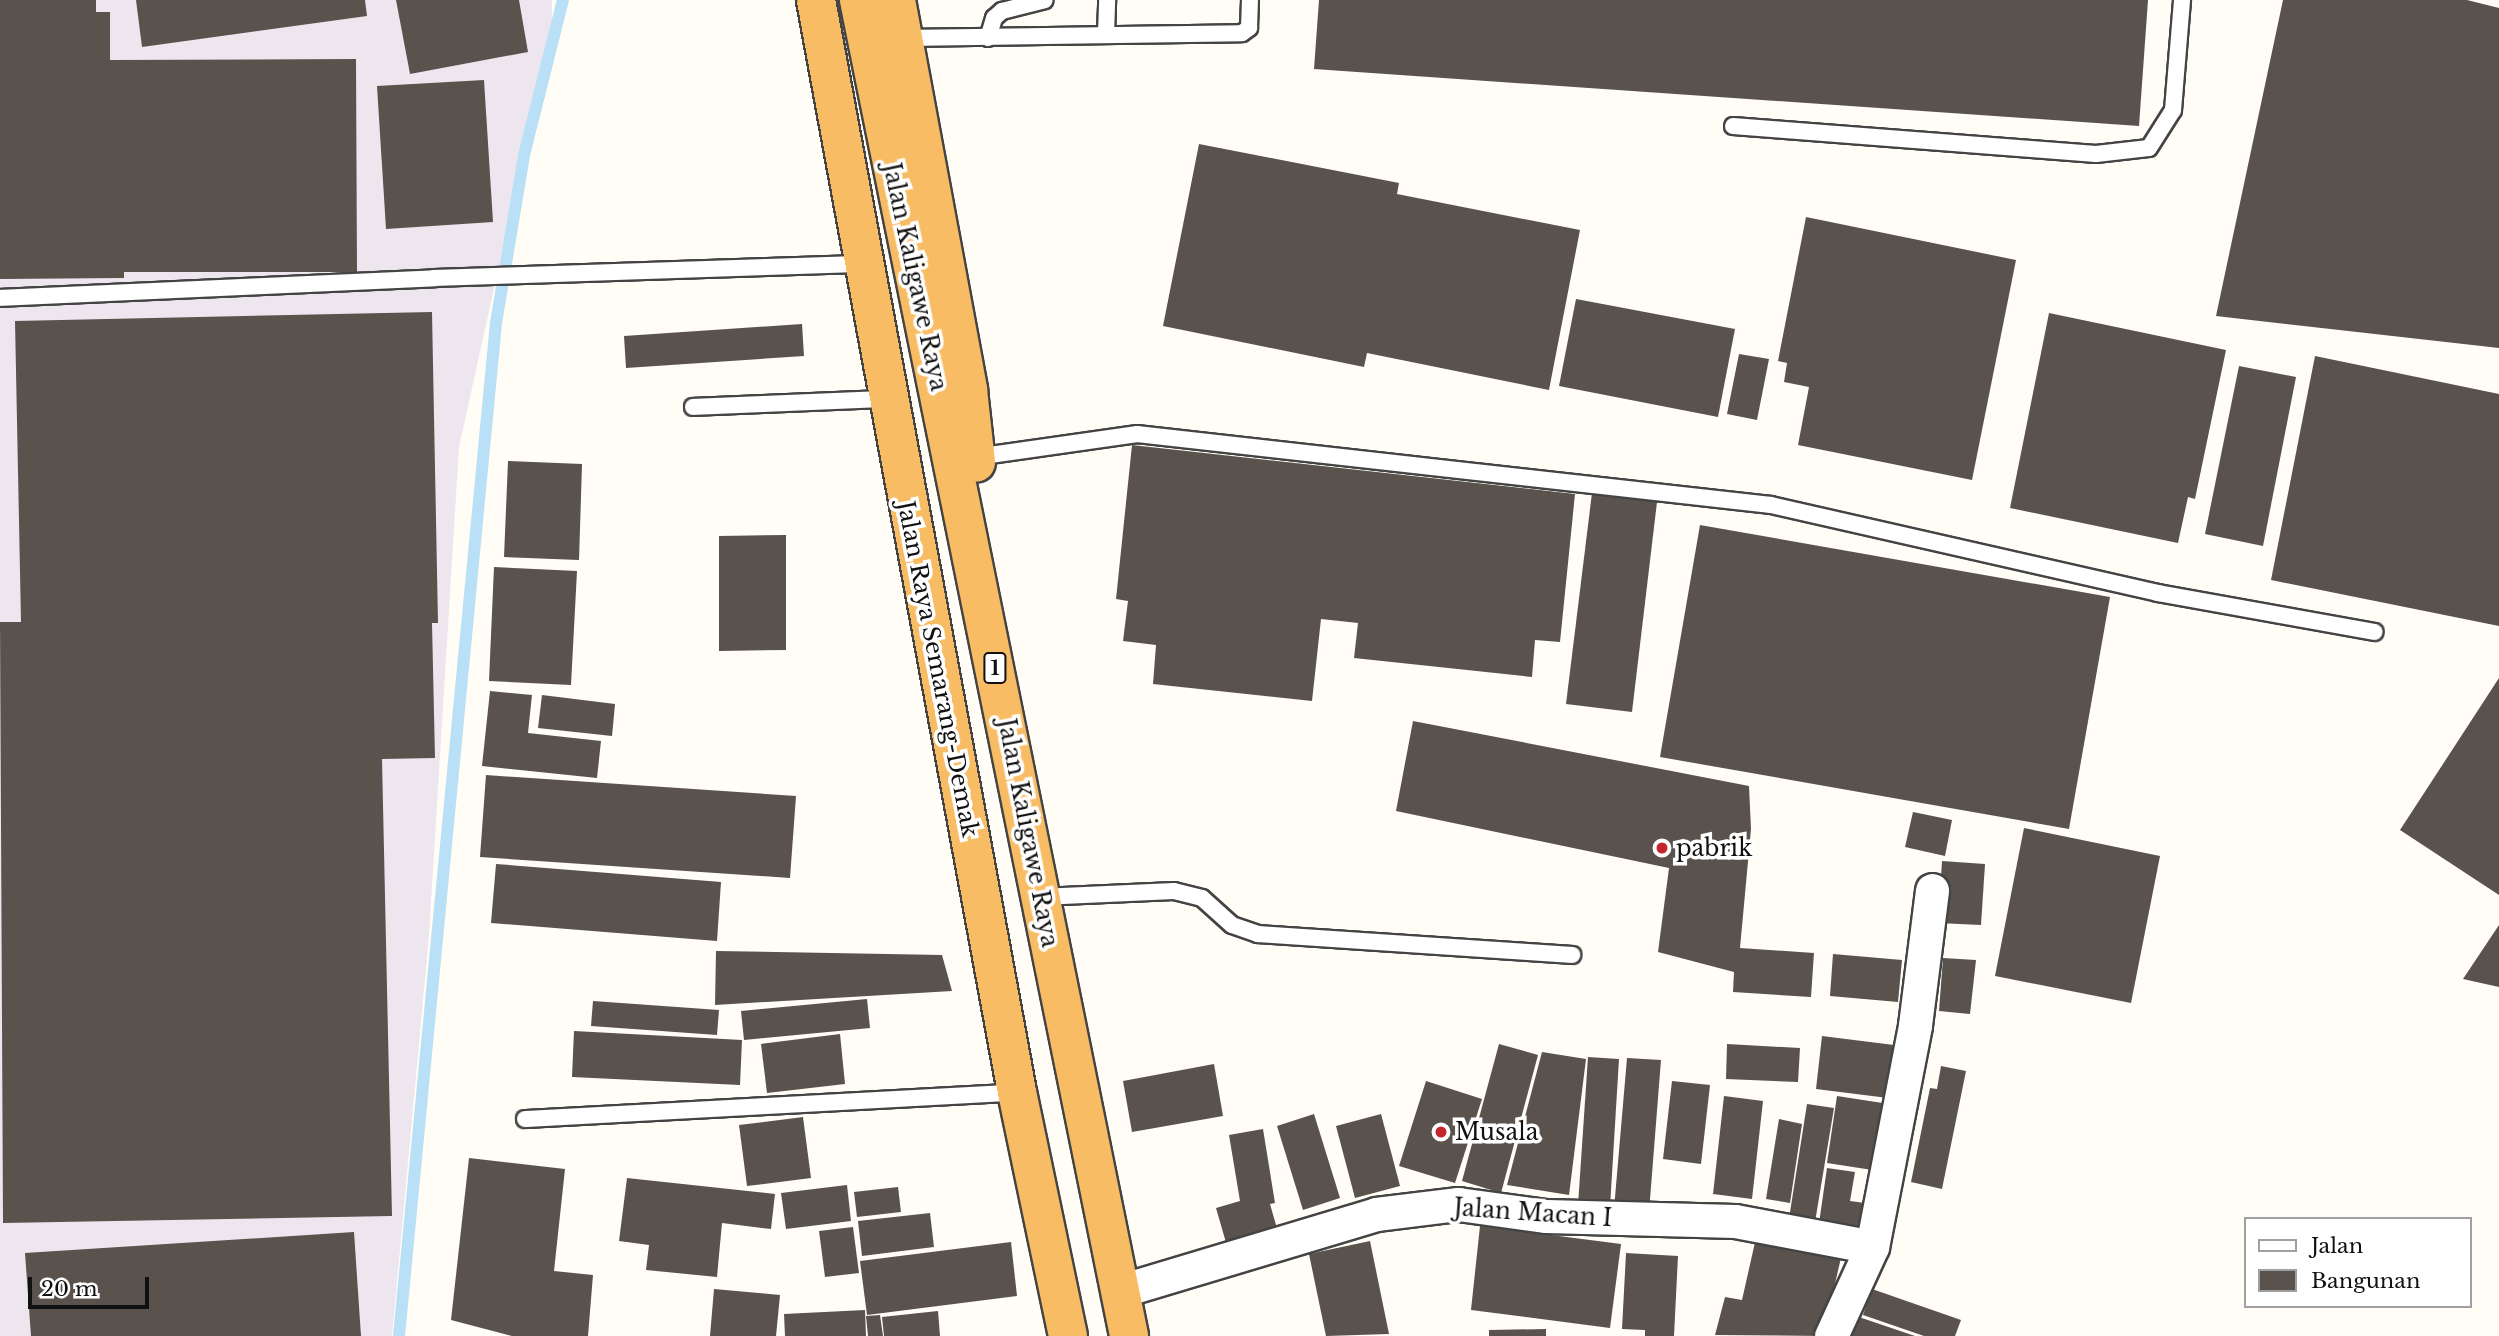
<!DOCTYPE html>
<style>
body{margin:0}
#map{position:relative;width:2499px;height:1336px;overflow:hidden;background:#fffdf5;font-family:"Libre Baskerville",serif}
div>[style]{position:absolute}
.industrial>*{inset:0;background:#eee6ef}
.stream>*{height:12px;margin:-6px;padding:0 6px;transform-origin:6px;border-radius:6px;background:#b9e0f7}
.building>*{inset:0;background:#5a524d}
.roads{filter:drop-shadow(2px 0 #444) drop-shadow(-2px 0 #444) drop-shadow(0 2px #444) drop-shadow(0 -2px #444)}
.service>*{height:16px;margin:-8px;padding:0 8px;transform-origin:8px;border-radius:8px;background:#fff}
.minor>*{height:33px;margin:-16.5px;padding:0 16.5px;transform-origin:16.5px;border-radius:16.5px;background:#fff}
.trunk>*{height:38px;margin:-19px;padding:0 19px;transform-origin:19px;border-radius:19px;background:#f7bc64}
.dots>*{width:19px;height:19px;translate:-50% -50%;box-sizing:border-box;border:4px solid #fff;border-radius:50%}
span{translate:-50% -50%;white-space:nowrap;text-align:center;line-height:1.15;-webkit-text-stroke:7px #fff;paint-order:stroke}
.shield-label span{padding:2px 5px;background:#fff;border:2px solid;border-radius:5px;-webkit-text-stroke-width:0}
.shield-label{font-size:21px;color:#111;font-weight:700}
.street-label{font-size:23px;color:#111}
.poi-label{font-size:23px;color:#111}
.left{translate:0 -50%;text-align:left}
.legend{position:absolute;left:2244px;top:1217px;width:228px;height:91px;box-sizing:border-box;background:#fff;border:2px solid #a0a0a0;margin:0;padding:9px 12px;list-style:none;font-size:21px;color:#111}
.legend li{display:flex;align-items:center;gap:14px;height:35px}
.legend b{width:35px;border:2px solid #a0a0a0}
.scale{position:absolute;left:28px;top:1277px;width:121px;height:32px;box-sizing:border-box;border:4px solid #111;border-top:0;padding-left:9px;font-size:21px;line-height:24px;white-space:nowrap;color:#111;-webkit-text-stroke:5px #fff;paint-order:stroke}
</style>
<div id="map">
<div class="industrial">
<div style="clip-path:polygon(0 0,552px 0,552px 26px,459px 447px,429px 935px,392px 1336px,0 1336px)"></div>
</div>
<div class="stream">
<div style="left:399px;top:1336px;width:1018px;rotate:-84.53deg"></div>
<div style="left:496px;top:323px;width:170px;rotate:-80.5deg"></div>
<div style="left:524px;top:155px;width:160px;rotate:-75.9deg"></div>
</div>
<div class="building">
<div style="clip-path:polygon(0 0,96px 0,96px 12px,110px 12px,110px 60px,356px 59px,357px 272px,124px 272px,124px 278px,0 279px)"></div>
<div style="clip-path:polygon(136px 0,365px 0,367px 16px,142px 47px)"></div>
<div style="clip-path:polygon(396px 0,519px 0,528px 52px,410px 74px)"></div>
<div style="clip-path:polygon(1319px 0,2148px 0,2139px 126px,1314px 69px)"></div>
<div style="clip-path:polygon(2283px 0,2467px 0,2499px 8px,2499px 348px,2216px 316px)"></div>
<div style="clip-path:polygon(484px 80px,493px 222px,386px 229px,377px 86px)"></div>
<div style="clip-path:polygon(1199px 144px,1399px 183px,1397px 194px,1580px 230px,1549px 390px,1367px 353px,1364px 367px,1163px 326px)"></div>
<div style="clip-path:polygon(1806px 217px,2016px 260px,1972px 480px,1798px 445px,1809px 387px,1784px 382px,1787px 363px,1778px 361px)"></div>
<div style="clip-path:polygon(1576px 299px,1735px 329px,1718px 417px,1559px 386px)"></div>
<div style="clip-path:polygon(432px 312px,438px 623px,432px 623px,435px 758px,382px 759px,392px 1216px,3px 1223px,0 622px,21px 622px,15px 321px)"></div>
<div style="clip-path:polygon(2049px 313px,2226px 350px,2195px 499px,2188px 497px,2178px 543px,2010px 508px)"></div>
<div style="clip-path:polygon(802px 324px,804px 356px,626px 368px,624px 336px)"></div>
<div style="clip-path:polygon(1739px 354px,1769px 359px,1757px 420px,1727px 414px)"></div>
<div style="clip-path:polygon(2315px 356px,2499px 394px,2499px 626px,2271px 580px)"></div>
<div style="clip-path:polygon(2239px 366px,2296px 377px,2263px 546px,2205px 534px)"></div>
<div style="clip-path:polygon(1132px 445px,1575px 494px,1560px 642px,1535px 640px,1532px 677px,1354px 658px,1358px 623px,1321px 619px,1312px 701px,1153px 684px,1156px 645px,1123px 641px,1128px 601px,1116px 599px)"></div>
<div style="clip-path:polygon(508px 461px,582px 464px,579px 560px,504px 557px)"></div>
<div style="clip-path:polygon(1592px 493px,1657px 502px,1632px 712px,1566px 704px)"></div>
<div style="clip-path:polygon(1700px 525px,2110px 597px,2069px 829px,1660px 757px)"></div>
<div style="clip-path:polygon(786px 535px,786px 650px,719px 651px,719px 536px)"></div>
<div style="clip-path:polygon(494px 567px,577px 571px,571px 685px,489px 681px)"></div>
<div style="clip-path:polygon(2499px 678px,2499px 895px,2400px 830px)"></div>
<div style="clip-path:polygon(490px 691px,532px 695px,528px 733px,601px 741px,597px 778px,482px 766px)"></div>
<div style="clip-path:polygon(542px 695px,615px 704px,612px 736px,538px 728px)"></div>
<div style="clip-path:polygon(1413px 721px,1749px 786px,1751px 829px,1740px 948px,1814px 953px,1811px 997px,1733px 992px,1734px 972px,1658px 952px,1669px 868px,1396px 811px)"></div>
<div style="clip-path:polygon(486px 775px,796px 796px,790px 878px,480px 857px)"></div>
<div style="clip-path:polygon(1913px 812px,1952px 820px,1945px 856px,1905px 847px)"></div>
<div style="clip-path:polygon(2024px 828px,2160px 856px,2131px 1003px,1995px 976px)"></div>
<div style="clip-path:polygon(1942px 861px,1985px 864px,1981px 925px,1938px 923px)"></div>
<div style="clip-path:polygon(496px 864px,721px 882px,717px 941px,491px 923px)"></div>
<div style="clip-path:polygon(2499px 925px,2499px 987px,2463px 979px)"></div>
<div style="clip-path:polygon(716px 951px,942px 955px,952px 991px,715px 1005px)"></div>
<div style="clip-path:polygon(1833px 954px,1902px 960px,1898px 1002px,1830px 996px)"></div>
<div style="clip-path:polygon(1943px 958px,1976px 960px,1970px 1014px,1939px 1011px)"></div>
<div style="clip-path:polygon(867px 999px,870px 1028px,744px 1040px,741px 1011px)"></div>
<div style="clip-path:polygon(593px 1001px,719px 1010px,717px 1035px,591px 1026px)"></div>
<div style="clip-path:polygon(574px 1031px,742px 1040px,740px 1085px,572px 1077px)"></div>
<div style="clip-path:polygon(840px 1034px,845px 1084px,767px 1093px,761px 1044px)"></div>
<div style="clip-path:polygon(1822px 1036px,1894px 1045px,1888px 1098px,1816px 1089px)"></div>
<div style="clip-path:polygon(1499px 1044px,1538px 1055px,1501px 1193px,1462px 1181px)"></div>
<div style="clip-path:polygon(1727px 1044px,1800px 1048px,1798px 1082px,1726px 1079px)"></div>
<div style="clip-path:polygon(1542px 1052px,1586px 1059px,1569px 1195px,1507px 1185px)"></div>
<div style="clip-path:polygon(1588px 1057px,1619px 1059px,1610px 1207px,1578px 1205px)"></div>
<div style="clip-path:polygon(1627px 1058px,1661px 1060px,1649px 1212px,1614px 1209px)"></div>
<div style="clip-path:polygon(1214px 1064px,1223px 1116px,1132px 1132px,1123px 1081px)"></div>
<div style="clip-path:polygon(1941px 1066px,1966px 1071px,1942px 1189px,1911px 1182px,1930px 1088px,1937px 1089px)"></div>
<div style="clip-path:polygon(1426px 1081px,1482px 1099px,1455px 1183px,1399px 1166px)"></div>
<div style="clip-path:polygon(1672px 1081px,1710px 1085px,1701px 1164px,1663px 1159px)"></div>
<div style="clip-path:polygon(1724px 1096px,1763px 1101px,1752px 1199px,1713px 1194px)"></div>
<div style="clip-path:polygon(1837px 1096px,1889px 1104px,1879px 1171px,1827px 1163px)"></div>
<div style="clip-path:polygon(1807px 1104px,1834px 1108px,1814px 1228px,1788px 1225px)"></div>
<div style="clip-path:polygon(1314px 1114px,1340px 1198px,1303px 1210px,1277px 1126px)"></div>
<div style="clip-path:polygon(1381px 1114px,1400px 1186px,1355px 1198px,1336px 1126px)"></div>
<div style="clip-path:polygon(803px 1117px,811px 1178px,747px 1186px,739px 1125px)"></div>
<div style="clip-path:polygon(1779px 1119px,1802px 1124px,1790px 1203px,1766px 1199px)"></div>
<div style="clip-path:polygon(1263px 1129px,1275px 1203px,1270px 1204px,1280px 1239px,1229px 1253px,1216px 1208px,1240px 1201px,1229px 1135px)"></div>
<div style="clip-path:polygon(469px 1158px,565px 1169px,554px 1271px,593px 1275px,588px 1336px,512px 1336px,451px 1320px)"></div>
<div style="clip-path:polygon(1827px 1168px,1855px 1172px,1850px 1201px,1873px 1204px,1868px 1238px,1818px 1230px)"></div>
<div style="clip-path:polygon(627px 1178px,775px 1194px,771px 1229px,722px 1223px,717px 1277px,646px 1270px,649px 1245px,619px 1241px)"></div>
<div style="clip-path:polygon(847px 1185px,851px 1221px,786px 1229px,781px 1193px)"></div>
<div style="clip-path:polygon(898px 1187px,901px 1212px,857px 1217px,854px 1192px)"></div>
<div style="clip-path:polygon(930px 1213px,934px 1247px,862px 1256px,858px 1221px)"></div>
<div style="clip-path:polygon(1480px 1226px,1621px 1244px,1610px 1328px,1471px 1310px)"></div>
<div style="clip-path:polygon(853px 1227px,859px 1273px,825px 1277px,819px 1231px)"></div>
<div style="clip-path:polygon(1758px 1229px,1843px 1249px,1823px 1336px,1715px 1335px,1725px 1297px,1742px 1300px)"></div>
<div style="clip-path:polygon(354px 1232px,361px 1336px,31px 1336px,25px 1253px)"></div>
<div style="clip-path:polygon(1370px 1241px,1389px 1334px,1326px 1336px,1309px 1254px)"></div>
<div style="clip-path:polygon(1011px 1242px,1017px 1296px,867px 1315px,860px 1261px)"></div>
<div style="clip-path:polygon(1626px 1253px,1678px 1256px,1674px 1336px,1645px 1336px,1645px 1330px,1622px 1329px)"></div>
<div style="clip-path:polygon(714px 1289px,780px 1295px,776px 1336px,710px 1336px)"></div>
<div style="clip-path:polygon(1872px 1289px,1961px 1320px,1955px 1336px,1924px 1336px,1863px 1315px)"></div>
<div style="clip-path:polygon(865px 1310px,866px 1336px,785px 1336px,784px 1314px)"></div>
<div style="clip-path:polygon(938px 1311px,940px 1336px,884px 1336px,882px 1317px)"></div>
<div style="clip-path:polygon(1850px 1314px,1915px 1336px,1842px 1336px)"></div>
<div style="clip-path:polygon(880px 1315px,883px 1336px,868px 1336px,866px 1316px)"></div>
<div style="clip-path:polygon(1546px 1329px,1546px 1336px,1489px 1336px,1489px 1330px)"></div>
</div>
<div class="roads">
<div class="service">
<div style="left:1106px;top:34px;width:34px;rotate:-88deg"></div>
<div style="left:904px;top:38px;width:338px;rotate:-0.8deg"></div>
<div style="left:1242px;top:33px;width:9px;rotate:-36deg"></div>
<div style="left:1249px;top:28px;width:28px;rotate:-88deg"></div>
<div style="left:988px;top:38px;width:21px;rotate:-73deg"></div>
<div style="left:994px;top:18px;width:11px;rotate:-41deg"></div>
<div style="left:1002px;top:11px;width:44px;rotate:-14.3deg"></div>
<div style="left:1733px;top:126px;width:364px;rotate:4.4deg"></div>
<div style="left:2096px;top:154px;width:53px;rotate:-6.5deg"></div>
<div style="left:2149px;top:148px;width:45px;rotate:-57.7deg"></div>
<div style="left:2173px;top:110px;width:110px;rotate:-85.3deg"></div>
<div style="left:0;top:298px;width:434px;rotate:-2.6deg"></div>
<div style="left:434px;top:278px;width:431px;rotate:-1.9deg"></div>
<div style="left:693px;top:407px;width:194px;rotate:-2.4deg"></div>
<div style="left:976px;top:457px;width:163px;rotate:-8.1deg"></div>
<div style="left:1137px;top:434px;width:638px;rotate:6.39deg"></div>
<div style="left:1771px;top:505px;width:397px;rotate:12.8deg"></div>
<div style="left:2158px;top:593px;width:220px;rotate:10.2deg"></div>
<div style="left:1040px;top:897px;width:134px;rotate:-2.6deg"></div>
<div style="left:1174px;top:891px;width:29px;rotate:14deg"></div>
<div style="left:1202px;top:898px;width:40px;rotate:42deg"></div>
<div style="left:1232px;top:925px;width:28px;rotate:19deg"></div>
<div style="left:1258px;top:934px;width:315px;rotate:3.8deg"></div>
<div style="left:525px;top:1119px;width:493px;rotate:-3.1deg"></div>
</div>
<div class="minor">
<div style="left:1120px;top:1291px;width:267px;rotate:-16.7deg"></div>
<div style="left:1376px;top:1214px;width:83px;rotate:-7deg"></div>
<div style="left:1458px;top:1204px;width:89px;rotate:7.8deg"></div>
<div style="left:1546px;top:1216px;width:189px;rotate:1.5deg"></div>
<div style="left:1735px;top:1221px;width:139px;rotate:10.7deg"></div>
<div style="left:1831px;top:1336px;width:98px;rotate:-65.3deg"></div>
<div style="left:1872px;top:1247px;width:226px;rotate:-79deg"></div>
<div style="left:1915px;top:1025px;width:136px;rotate:-82.8deg"></div>
</div>
<div class="trunk">
<div style="left:816px;top:0;width:1110px;rotate:79.57deg"></div>
<div style="left:1017px;top:1092px;width:249px;rotate:78.2deg"></div>
<div style="left:859px;top:0;width:1363px;rotate:78.57deg"></div>
<div style="left:896px;top:0;width:397px;rotate:79.5deg"></div>
<div style="left:968px;top:390px;width:73px;rotate:83.7deg"></div>
</div>
</div>
<div class="dots">
<div style="left:1662px;top:848px;background:#c4262e"></div>
<div style="left:1441px;top:1132px;background:#c4262e"></div>
</div>
<div class="shield-label">
<span style="left:995px;top:668px">1</span>
</div>
<div class="street-label">
<span style="left:915px;top:277px;rotate:78deg">Jalan Kaligawe Raya</span>
<span style="left:938px;top:669px;rotate:79deg">Jalan Raya Semarang-Demak</span>
<span style="left:1028px;top:833px;rotate:79deg">Jalan Kaligawe Raya</span>
<span style="left:1533px;top:1213px;rotate:4deg">Jalan Macan I</span>
</div>
<div class="poi-label">
<span class="left" style="left:1676px;top:848px">pabrik</span>
<span class="left" style="left:1455px;top:1132px">Musala</span>
</div>
<ul class="legend">
<li><b style="height:9px;background:#fff"></b>Jalan</li>
<li><b style="height:19px;background:#5a524d"></b>Bangunan</li>
</ul>
<div class="scale">20 m</div>
</div>
